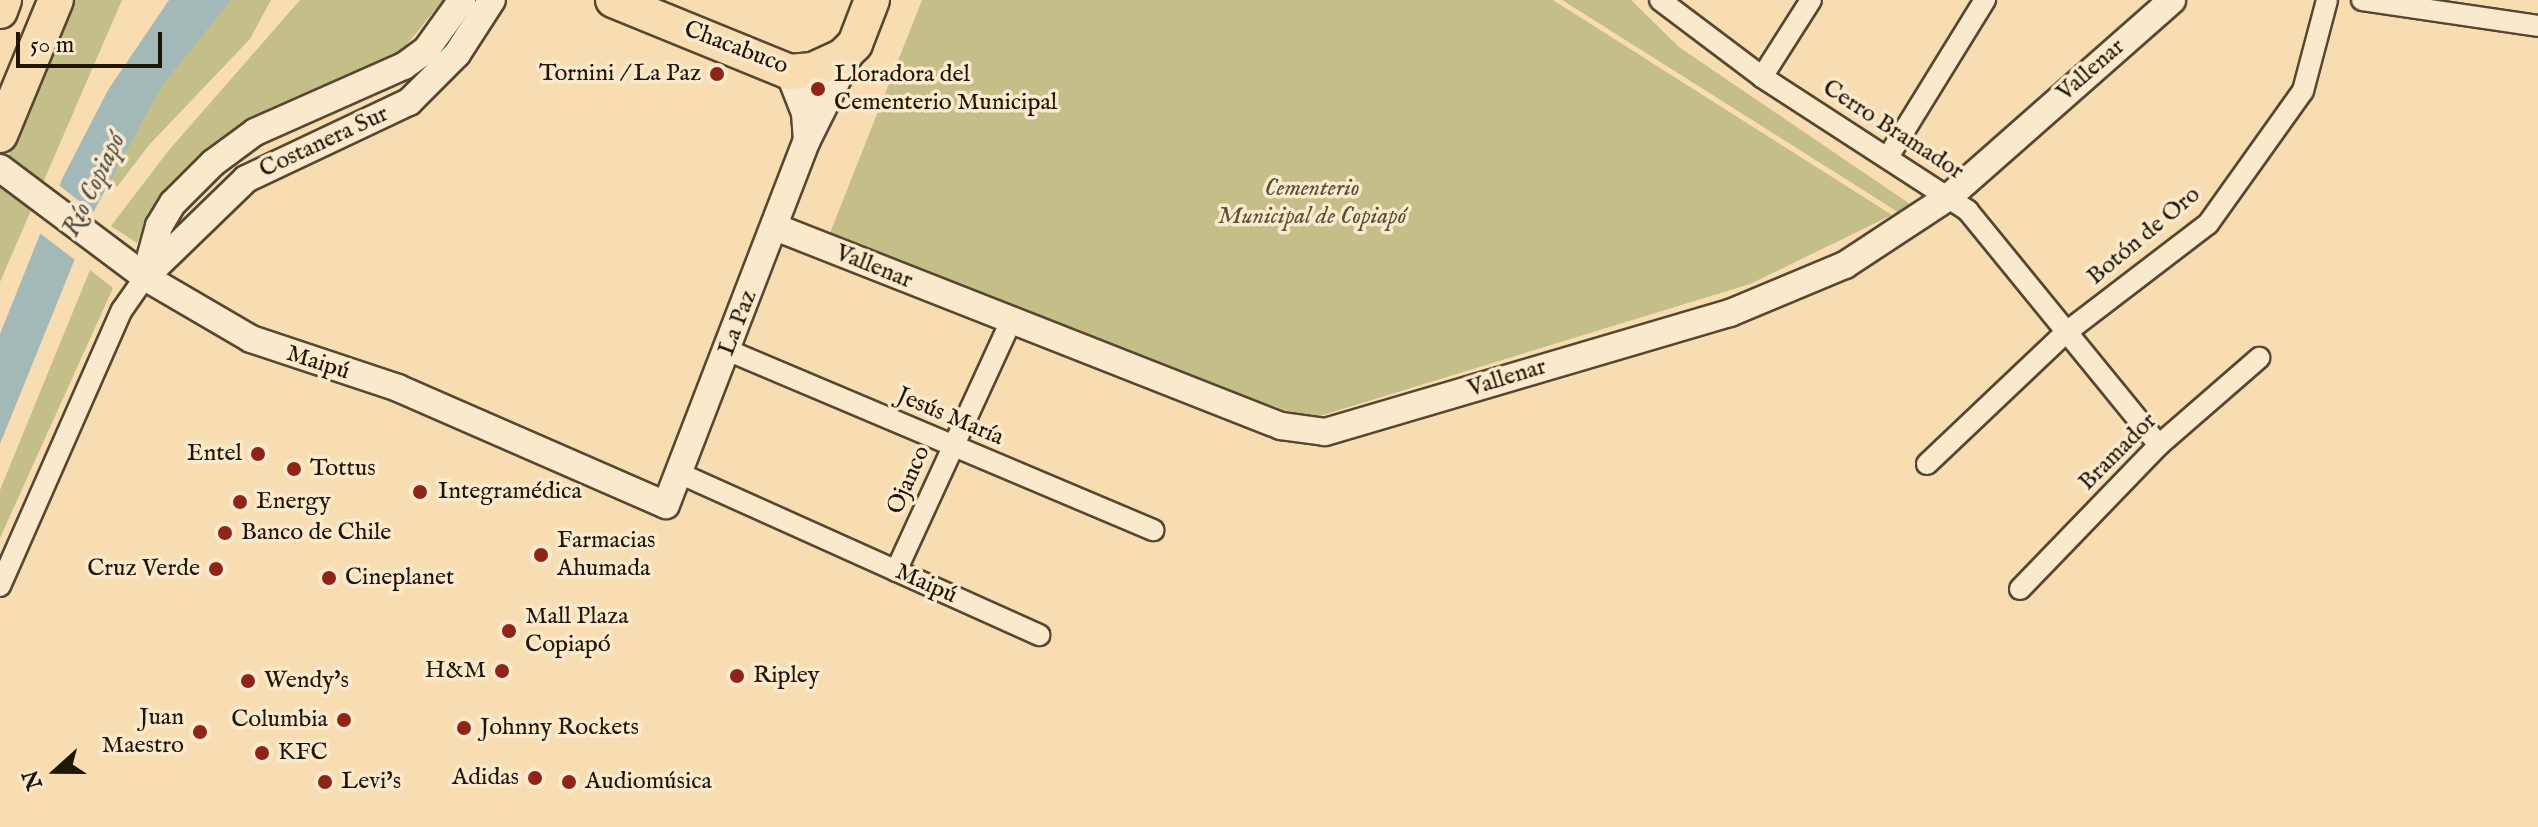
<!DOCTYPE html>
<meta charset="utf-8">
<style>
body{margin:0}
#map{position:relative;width:2538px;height:827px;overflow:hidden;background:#f8ddb2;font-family:"IM FELL English",serif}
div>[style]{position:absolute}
.green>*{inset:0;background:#c4bf88}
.water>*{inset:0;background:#a3b9b8}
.pier>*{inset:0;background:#f8ddb2}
.roads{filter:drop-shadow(2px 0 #564731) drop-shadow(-2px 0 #564731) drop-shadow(0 2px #564731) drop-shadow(0 -2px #564731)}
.minor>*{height:20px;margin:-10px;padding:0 10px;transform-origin:10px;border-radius:10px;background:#fae9cd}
.tertiary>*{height:26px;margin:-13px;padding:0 13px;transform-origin:13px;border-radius:13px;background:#fae9cd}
.trunk>*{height:34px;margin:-17px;padding:0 17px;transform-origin:17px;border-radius:17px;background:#f8ddb2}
.dots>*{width:22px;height:22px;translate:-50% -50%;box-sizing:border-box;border:4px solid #fae9cd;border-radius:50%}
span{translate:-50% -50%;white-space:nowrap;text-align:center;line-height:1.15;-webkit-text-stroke:7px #fae9cd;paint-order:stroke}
.street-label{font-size:24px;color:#201506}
.poi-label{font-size:24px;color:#201506}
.right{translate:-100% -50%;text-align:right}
.left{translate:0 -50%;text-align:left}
.park-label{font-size:24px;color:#595034;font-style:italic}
.water-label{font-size:26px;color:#4e4e44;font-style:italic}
.north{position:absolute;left:16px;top:731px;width:80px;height:80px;-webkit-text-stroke:6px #fae9cd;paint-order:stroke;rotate:249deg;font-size:22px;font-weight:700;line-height:32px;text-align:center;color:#201506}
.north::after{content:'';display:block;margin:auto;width:28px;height:36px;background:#201506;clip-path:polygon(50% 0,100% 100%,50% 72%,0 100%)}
.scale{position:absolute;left:16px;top:32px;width:146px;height:36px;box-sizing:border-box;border:4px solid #201506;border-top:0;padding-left:10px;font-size:24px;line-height:28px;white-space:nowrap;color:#201506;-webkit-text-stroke:6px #fae9cd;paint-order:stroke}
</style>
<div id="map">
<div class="green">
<div style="clip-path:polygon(71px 0,122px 0,0 282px,0 177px)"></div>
<div style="clip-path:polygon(179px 0,271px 0,250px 39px,149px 145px,117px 187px,74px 157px)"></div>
<div style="clip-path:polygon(300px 0,443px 0,400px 53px,171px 189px,137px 243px,111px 226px,169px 150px)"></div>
<div style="clip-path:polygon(922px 0,1553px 0,1892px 215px,1750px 284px,1310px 419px,1055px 328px,828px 238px)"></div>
<div style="clip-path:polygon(1562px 0,1631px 0,1679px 47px,1910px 204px,1901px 214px)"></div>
<div style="clip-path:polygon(90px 270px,113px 288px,0 538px,0 490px)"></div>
</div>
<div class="water">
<div style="clip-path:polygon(169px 0,231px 0,161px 87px,96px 207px,0 444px,0 334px,63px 177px,108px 90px)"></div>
</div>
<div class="pier">
<div style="clip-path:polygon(56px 183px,97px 215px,79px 263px,37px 231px)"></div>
</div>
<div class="roads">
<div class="minor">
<div style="left:1660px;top:0;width:128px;rotate:37deg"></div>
<div style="left:1762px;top:77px;width:246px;rotate:33deg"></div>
<div style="left:1968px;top:211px;width:302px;rotate:50.8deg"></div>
<div style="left:2362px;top:0;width:178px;rotate:8.4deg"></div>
<div style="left:1762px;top:77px;width:91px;rotate:-57.5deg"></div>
<div style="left:1888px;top:157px;width:185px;rotate:-58.3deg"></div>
<div style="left:727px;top:350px;width:463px;rotate:22.9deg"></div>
<div style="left:1927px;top:464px;width:189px;rotate:-43.5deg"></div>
<div style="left:2064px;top:334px;width:181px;rotate:-37.4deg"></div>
<div style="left:2208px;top:224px;width:163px;rotate:-54.5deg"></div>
<div style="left:2303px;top:91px;width:94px;rotate:-75.2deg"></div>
<div style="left:681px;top:474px;width:393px;rotate:24.2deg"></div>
<div style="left:896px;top:571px;width:273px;rotate:-65.3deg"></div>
<div style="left:0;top:586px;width:302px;rotate:-66.2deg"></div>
<div style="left:122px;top:310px;width:40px;rotate:-55.1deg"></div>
<div style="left:2020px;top:589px;width:200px;rotate:-46deg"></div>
<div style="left:2159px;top:445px;width:133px;rotate:-41deg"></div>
</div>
<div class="tertiary">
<div style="left:789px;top:72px;width:44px;rotate:68.7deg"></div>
<div style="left:805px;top:113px;width:27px;rotate:86deg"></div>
<div style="left:0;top:168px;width:181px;rotate:36.9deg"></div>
<div style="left:145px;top:277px;width:123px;rotate:30.3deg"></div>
<div style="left:251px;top:339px;width:155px;rotate:18.4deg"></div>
<div style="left:398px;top:388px;width:292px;rotate:23.6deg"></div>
<div style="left:666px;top:505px;width:391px;rotate:-68.9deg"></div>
<div style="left:807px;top:140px;width:107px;rotate:-63.4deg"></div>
<div style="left:775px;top:227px;width:544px;rotate:21.47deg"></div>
<div style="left:1281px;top:426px;width:44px;rotate:7.8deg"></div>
<div style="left:1325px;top:432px;width:422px;rotate:-16.4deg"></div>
<div style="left:1730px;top:313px;width:125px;rotate:-22.7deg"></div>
<div style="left:1845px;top:265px;width:126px;rotate:-33.3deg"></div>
<div style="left:1950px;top:196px;width:296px;rotate:-41.4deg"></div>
<div style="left:146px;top:273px;width:49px;rotate:-74.5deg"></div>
<div style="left:159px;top:226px;width:27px;rotate:-59deg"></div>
<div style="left:173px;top:203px;width:57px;rotate:-45deg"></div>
<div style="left:213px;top:163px;width:52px;rotate:-36.4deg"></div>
<div style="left:255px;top:132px;width:163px;rotate:-23.9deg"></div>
<div style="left:404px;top:66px;width:27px;rotate:-36deg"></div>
<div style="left:426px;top:50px;width:62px;rotate:-54.2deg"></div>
<div style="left:145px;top:277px;width:141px;rotate:-44.1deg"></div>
<div style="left:246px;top:179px;width:180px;rotate:-25.3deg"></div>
<div style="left:409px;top:102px;width:68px;rotate:-45deg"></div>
<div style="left:457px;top:54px;width:64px;rotate:-57.1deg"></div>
</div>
<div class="trunk">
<div style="left:613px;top:0;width:190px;rotate:22.2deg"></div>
<div style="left:789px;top:72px;width:24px;rotate:-5deg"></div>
<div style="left:813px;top:70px;width:33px;rotate:-25deg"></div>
<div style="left:843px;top:56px;width:17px;rotate:-45deg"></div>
<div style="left:855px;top:44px;width:47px;rotate:-68.9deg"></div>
<div style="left:0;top:11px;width:12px;rotate:-70deg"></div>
<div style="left:0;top:135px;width:146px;rotate:-67.5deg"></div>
</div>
</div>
<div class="dots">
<div style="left:717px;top:74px;background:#8f2418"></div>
<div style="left:818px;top:89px;background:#8f2418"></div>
<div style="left:258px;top:454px;background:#8f2418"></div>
<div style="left:294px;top:469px;background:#8f2418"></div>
<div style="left:420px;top:492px;background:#8f2418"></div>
<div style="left:240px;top:502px;background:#8f2418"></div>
<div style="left:225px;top:533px;background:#8f2418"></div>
<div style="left:541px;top:555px;background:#8f2418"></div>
<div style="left:216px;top:569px;background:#8f2418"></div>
<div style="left:329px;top:578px;background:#8f2418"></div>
<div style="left:509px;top:631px;background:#8f2418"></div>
<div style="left:502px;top:671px;background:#8f2418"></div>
<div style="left:737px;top:676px;background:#8f2418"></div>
<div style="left:248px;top:681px;background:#8f2418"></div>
<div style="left:344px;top:720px;background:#8f2418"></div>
<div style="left:464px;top:728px;background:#8f2418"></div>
<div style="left:200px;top:732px;background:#8f2418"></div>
<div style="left:262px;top:753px;background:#8f2418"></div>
<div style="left:535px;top:778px;background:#8f2418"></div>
<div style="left:325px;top:782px;background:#8f2418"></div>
<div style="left:569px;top:782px;background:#8f2418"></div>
</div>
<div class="street-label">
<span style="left:736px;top:48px;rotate:21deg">Chacabuco</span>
<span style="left:2091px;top:70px;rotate:-41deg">Vallenar</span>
<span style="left:1893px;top:130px;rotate:33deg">Cerro Bramador</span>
<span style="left:324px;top:142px;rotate:-25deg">Costanera Sur</span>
<span style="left:2144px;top:236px;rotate:-40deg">Botón de Oro</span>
<span style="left:874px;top:267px;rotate:22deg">Vallenar</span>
<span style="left:738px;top:323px;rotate:-69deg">La Paz</span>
<span style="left:318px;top:363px;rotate:18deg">Maipú</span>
<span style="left:1507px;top:378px;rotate:-17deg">Vallenar</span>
<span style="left:950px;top:417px;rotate:23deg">Jesús María</span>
<span style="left:2118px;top:452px;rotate:-45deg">Bramador</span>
<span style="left:909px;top:480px;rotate:-66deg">Ojanco</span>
<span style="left:926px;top:584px;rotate:24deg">Maipú</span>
</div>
<div class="poi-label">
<span class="right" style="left:701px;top:74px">Tornini / La Paz</span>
<span class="left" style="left:834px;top:89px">Lloradora del<br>Cementerio Municipal</span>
<span class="right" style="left:242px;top:454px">Entel</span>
<span class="left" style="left:310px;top:469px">Tottus</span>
<span class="left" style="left:438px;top:492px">Integramédica</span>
<span class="left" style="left:256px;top:502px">Energy</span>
<span class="left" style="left:241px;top:533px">Banco de Chile</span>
<span class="left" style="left:557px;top:555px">Farmacias<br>Ahumada</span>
<span class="right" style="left:200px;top:569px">Cruz Verde</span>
<span class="left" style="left:345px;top:578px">Cineplanet</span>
<span class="left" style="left:525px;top:631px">Mall Plaza<br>Copiapó</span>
<span class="right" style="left:486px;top:671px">H&amp;M</span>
<span class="left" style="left:753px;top:676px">Ripley</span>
<span class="left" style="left:264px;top:681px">Wendy's</span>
<span class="right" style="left:184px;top:732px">Juan<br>Maestro</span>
<span class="right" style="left:328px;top:720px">Columbia</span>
<span class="left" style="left:480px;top:728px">Johnny Rockets</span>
<span class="left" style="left:278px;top:753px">KFC</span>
<span class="right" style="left:519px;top:778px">Adidas</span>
<span class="left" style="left:341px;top:782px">Levi's</span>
<span class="left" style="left:585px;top:782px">Audiomúsica</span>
</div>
<div class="park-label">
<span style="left:1312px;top:203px">Cementerio<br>Municipal de Copiapó</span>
</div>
<div class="water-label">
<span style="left:94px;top:185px;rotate:-64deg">Río Copiapó</span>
</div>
<div class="north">N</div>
<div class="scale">50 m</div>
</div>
